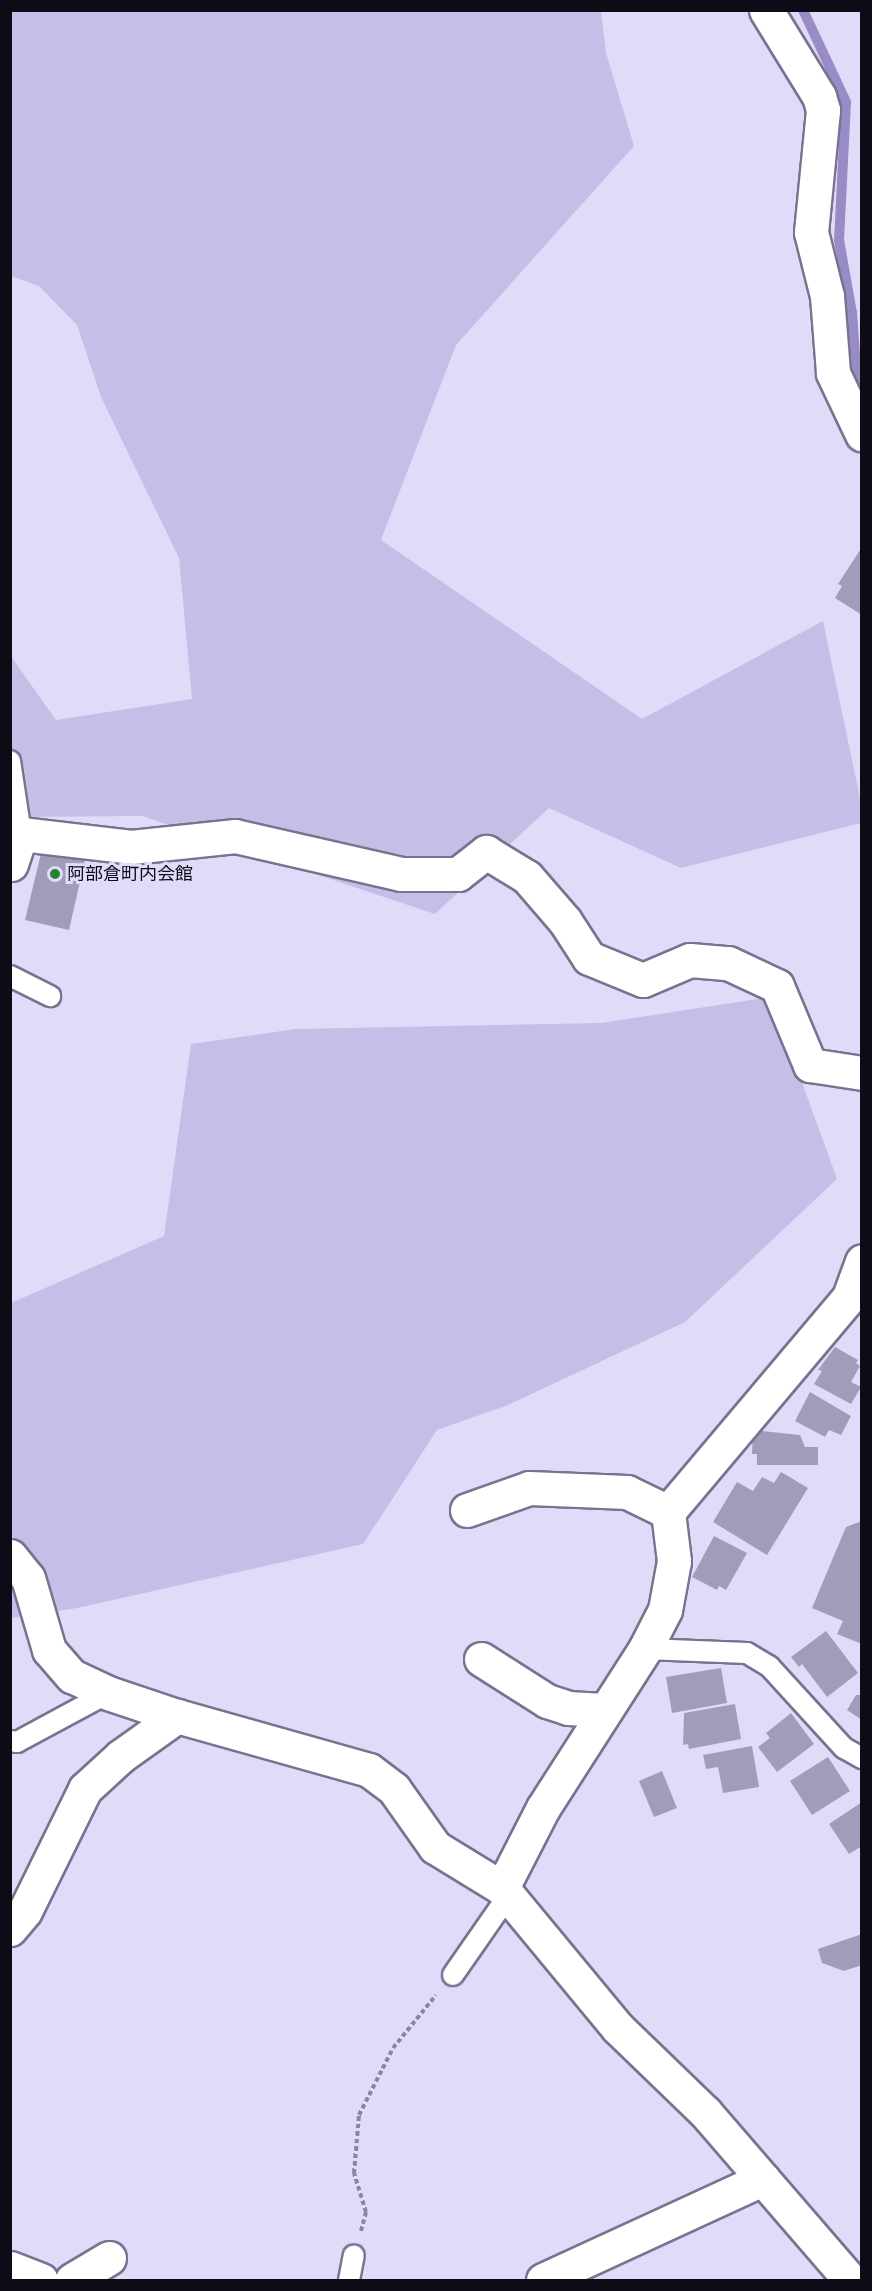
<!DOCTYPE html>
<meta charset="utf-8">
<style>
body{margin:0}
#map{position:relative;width:872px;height:2291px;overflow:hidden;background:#e1dbfa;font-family:Merriweather,"Noto Sans JP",serif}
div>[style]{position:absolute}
.green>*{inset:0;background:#c6bee6}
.stream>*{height:10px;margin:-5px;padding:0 5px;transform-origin:5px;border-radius:5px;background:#998cc6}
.building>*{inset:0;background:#a29cba}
.path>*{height:4px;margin-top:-2px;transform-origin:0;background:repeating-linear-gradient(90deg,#8b869d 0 4.5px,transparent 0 7.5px)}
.roads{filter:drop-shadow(2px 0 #78738f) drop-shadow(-2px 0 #78738f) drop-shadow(0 2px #78738f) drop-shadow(0 -2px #78738f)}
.service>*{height:20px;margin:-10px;padding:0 10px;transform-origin:10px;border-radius:10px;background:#fff}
.minor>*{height:33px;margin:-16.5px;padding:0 16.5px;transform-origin:16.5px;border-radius:16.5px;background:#fff}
.dots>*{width:16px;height:16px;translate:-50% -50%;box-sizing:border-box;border:3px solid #e1dbfa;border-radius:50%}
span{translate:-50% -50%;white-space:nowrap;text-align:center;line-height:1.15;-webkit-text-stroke:6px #e1dbfa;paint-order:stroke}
.poi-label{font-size:18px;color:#0d0b15}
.left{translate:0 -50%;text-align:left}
.frame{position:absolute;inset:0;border:12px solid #0d0b15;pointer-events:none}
</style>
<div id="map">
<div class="green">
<div style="clip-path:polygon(11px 11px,601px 11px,606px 53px,634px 146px,456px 345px,381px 540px,642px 719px,823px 621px,861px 803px,861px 823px,681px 868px,549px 808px,435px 914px,142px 816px,11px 817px,10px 655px,56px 720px,192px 699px,179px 558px,101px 397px,77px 325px,39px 286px,11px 276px)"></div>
<div style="clip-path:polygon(771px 997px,837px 1179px,685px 1322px,508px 1405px,437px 1430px,363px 1544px,77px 1608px,11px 1618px,11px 1303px,164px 1236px,191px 1044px,296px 1029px,601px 1023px)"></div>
</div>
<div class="stream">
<div style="left:803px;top:10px;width:102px;rotate:64.9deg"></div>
<div style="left:846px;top:102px;width:138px;rotate:92.9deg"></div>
<div style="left:839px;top:240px;width:74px;rotate:79.9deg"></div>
<div style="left:852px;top:313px;width:56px;rotate:85.9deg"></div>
<div style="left:856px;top:369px;width:13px;rotate:61deg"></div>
</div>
<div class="building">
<div style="clip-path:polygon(862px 547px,862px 615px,835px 598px,842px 586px,838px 584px)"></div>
<div style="clip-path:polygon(43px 845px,86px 855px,69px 930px,25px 920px)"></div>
<div style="clip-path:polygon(835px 1347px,858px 1360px,856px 1363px,860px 1366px,851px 1382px,861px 1387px,851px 1404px,814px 1384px,822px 1371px,818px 1370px)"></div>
<div style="clip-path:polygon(810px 1392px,851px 1416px,841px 1435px,829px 1430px,825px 1437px,795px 1421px)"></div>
<div style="clip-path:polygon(753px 1430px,800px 1435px,805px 1447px,818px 1447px,818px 1465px,757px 1465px,757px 1454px,752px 1454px)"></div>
<div style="clip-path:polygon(781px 1472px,808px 1488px,767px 1555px,713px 1522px,737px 1482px,753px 1491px,762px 1477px,774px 1483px)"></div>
<div style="clip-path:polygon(862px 1521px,862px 1644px,837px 1634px,843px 1621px,812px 1608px,846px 1527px)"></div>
<div style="clip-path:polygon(714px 1536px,747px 1553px,726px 1590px,719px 1586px,717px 1590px,692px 1577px)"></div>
<div style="clip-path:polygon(826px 1631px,858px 1673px,827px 1697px,802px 1664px,799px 1667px,791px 1657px)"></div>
<div style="clip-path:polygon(721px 1668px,727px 1703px,672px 1713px,666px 1677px)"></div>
<div style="clip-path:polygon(856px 1695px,862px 1695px,862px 1720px,847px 1710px)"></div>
<div style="clip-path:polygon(735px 1704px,741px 1739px,689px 1749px,688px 1744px,683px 1745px,684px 1713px)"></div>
<div style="clip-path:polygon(791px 1713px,814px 1744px,777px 1772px,758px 1747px,770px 1738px,766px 1733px)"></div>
<div style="clip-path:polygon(752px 1746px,759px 1787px,723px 1793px,718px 1767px,706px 1769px,703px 1755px)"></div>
<div style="clip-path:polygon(828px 1757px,850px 1791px,812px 1815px,790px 1781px)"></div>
<div style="clip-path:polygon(662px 1771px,677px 1808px,654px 1817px,639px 1781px)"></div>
<div style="clip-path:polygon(862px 1802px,862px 1846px,849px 1854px,829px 1824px)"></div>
<div style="clip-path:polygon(862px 1934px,862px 1965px,844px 1971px,822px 1963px,818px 1949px)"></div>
</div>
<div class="path">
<div style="left:361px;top:2231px;width:20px;rotate:-75deg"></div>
<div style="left:366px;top:2212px;width:41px;rotate:-107.1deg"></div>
<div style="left:354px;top:2173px;width:58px;rotate:-85.1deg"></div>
<div style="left:359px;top:2115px;width:75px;rotate:-63.1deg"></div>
<div style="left:393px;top:2048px;width:68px;rotate:-50.9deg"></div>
</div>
<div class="roads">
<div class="service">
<div style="left:10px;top:761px;width:74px;rotate:81.4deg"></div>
<div style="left:10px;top:976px;width:45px;rotate:26.6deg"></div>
<div style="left:645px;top:1649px;width:102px;rotate:2.2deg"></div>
<div style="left:747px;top:1653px;width:26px;rotate:31deg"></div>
<div style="left:769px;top:1666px;width:111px;rotate:47.6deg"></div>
<div style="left:844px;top:1748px;width:21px;rotate:29deg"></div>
<div style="left:10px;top:1741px;width:7px;rotate:8deg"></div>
<div style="left:17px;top:1742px;width:103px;rotate:-28.3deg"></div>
<div style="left:453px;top:1975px;width:96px;rotate:-55.2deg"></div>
<div style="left:349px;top:2280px;width:25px;rotate:-79deg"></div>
</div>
<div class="minor">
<div style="left:766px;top:10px;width:101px;rotate:58.4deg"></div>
<div style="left:819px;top:96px;width:15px;rotate:74deg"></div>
<div style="left:823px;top:110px;width:123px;rotate:95.6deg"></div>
<div style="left:811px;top:232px;width:66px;rotate:76deg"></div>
<div style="left:827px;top:296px;width:77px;rotate:85.5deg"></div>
<div style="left:833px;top:373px;width:68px;rotate:64.6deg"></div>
<div style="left:11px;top:864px;width:32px;rotate:-72deg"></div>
<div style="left:21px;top:834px;width:111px;rotate:6.7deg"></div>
<div style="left:131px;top:847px;width:105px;rotate:-6deg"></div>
<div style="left:235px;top:836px;width:170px;rotate:12.9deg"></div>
<div style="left:401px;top:874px;width:57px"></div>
<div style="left:458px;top:874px;width:36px;rotate:-38deg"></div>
<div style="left:486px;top:852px;width:48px;rotate:31.4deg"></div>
<div style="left:527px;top:877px;width:58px;rotate:49.2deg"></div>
<div style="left:565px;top:921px;width:44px;rotate:57deg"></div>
<div style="left:589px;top:958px;width:58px;rotate:22.2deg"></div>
<div style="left:643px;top:980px;width:51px;rotate:-23.1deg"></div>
<div style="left:690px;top:960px;width:38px;rotate:5deg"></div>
<div style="left:728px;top:963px;width:54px;rotate:25.1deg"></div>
<div style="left:777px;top:986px;width:86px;rotate:67.3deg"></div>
<div style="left:810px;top:1065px;width:53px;rotate:8.7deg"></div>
<div style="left:467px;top:1510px;width:66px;rotate:-19.5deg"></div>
<div style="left:529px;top:1488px;width:98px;rotate:2.3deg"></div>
<div style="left:627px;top:1492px;width:46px;rotate:26deg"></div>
<div style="left:10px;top:1556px;width:28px;rotate:51deg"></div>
<div style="left:28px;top:1578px;width:75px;rotate:73.7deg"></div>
<div style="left:49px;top:1650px;width:35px;rotate:49deg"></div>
<div style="left:72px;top:1676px;width:40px;rotate:25deg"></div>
<div style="left:108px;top:1693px;width:73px;rotate:18.4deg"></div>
<div style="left:177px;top:1716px;width:199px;rotate:15.7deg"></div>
<div style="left:369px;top:1770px;width:31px;rotate:37deg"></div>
<div style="left:394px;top:1789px;width:71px;rotate:54.7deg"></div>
<div style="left:435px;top:1847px;width:79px;rotate:31.5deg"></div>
<div style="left:502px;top:1888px;width:182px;rotate:50.4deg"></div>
<div style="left:618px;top:2028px;width:121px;rotate:44deg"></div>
<div style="left:705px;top:2112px;width:222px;rotate:49.2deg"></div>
<div style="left:481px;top:1659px;width:78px;rotate:32.5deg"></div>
<div style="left:547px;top:1701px;width:22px;rotate:18deg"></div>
<div style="left:568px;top:1708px;width:36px;rotate:3deg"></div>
<div style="left:502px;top:1888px;width:90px;rotate:-62.9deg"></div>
<div style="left:543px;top:1808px;width:189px;rotate:-57.3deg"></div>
<div style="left:645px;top:1649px;width:44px;rotate:-62.9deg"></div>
<div style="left:665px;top:1610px;width:50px;rotate:-79.6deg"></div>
<div style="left:674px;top:1561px;width:49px;rotate:-97deg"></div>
<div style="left:668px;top:1512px;width:281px;rotate:-49.9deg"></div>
<div style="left:849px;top:1297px;width:38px;rotate:-70deg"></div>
<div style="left:10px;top:1929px;width:23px;rotate:-50deg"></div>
<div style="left:25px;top:1911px;width:136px;rotate:-63.8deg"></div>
<div style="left:85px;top:1789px;width:49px;rotate:-42.5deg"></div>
<div style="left:121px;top:1756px;width:69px;rotate:-35.5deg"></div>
<div style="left:10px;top:2268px;width:33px;rotate:21deg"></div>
<div style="left:72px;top:2280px;width:43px;rotate:-30.7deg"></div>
<div style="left:543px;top:2280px;width:242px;rotate:-24.7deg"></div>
</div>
</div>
<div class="dots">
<div style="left:55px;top:874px;background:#29812f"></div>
</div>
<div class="poi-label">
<span class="left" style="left:67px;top:874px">阿部倉町内会館</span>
</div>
<div class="frame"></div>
</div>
